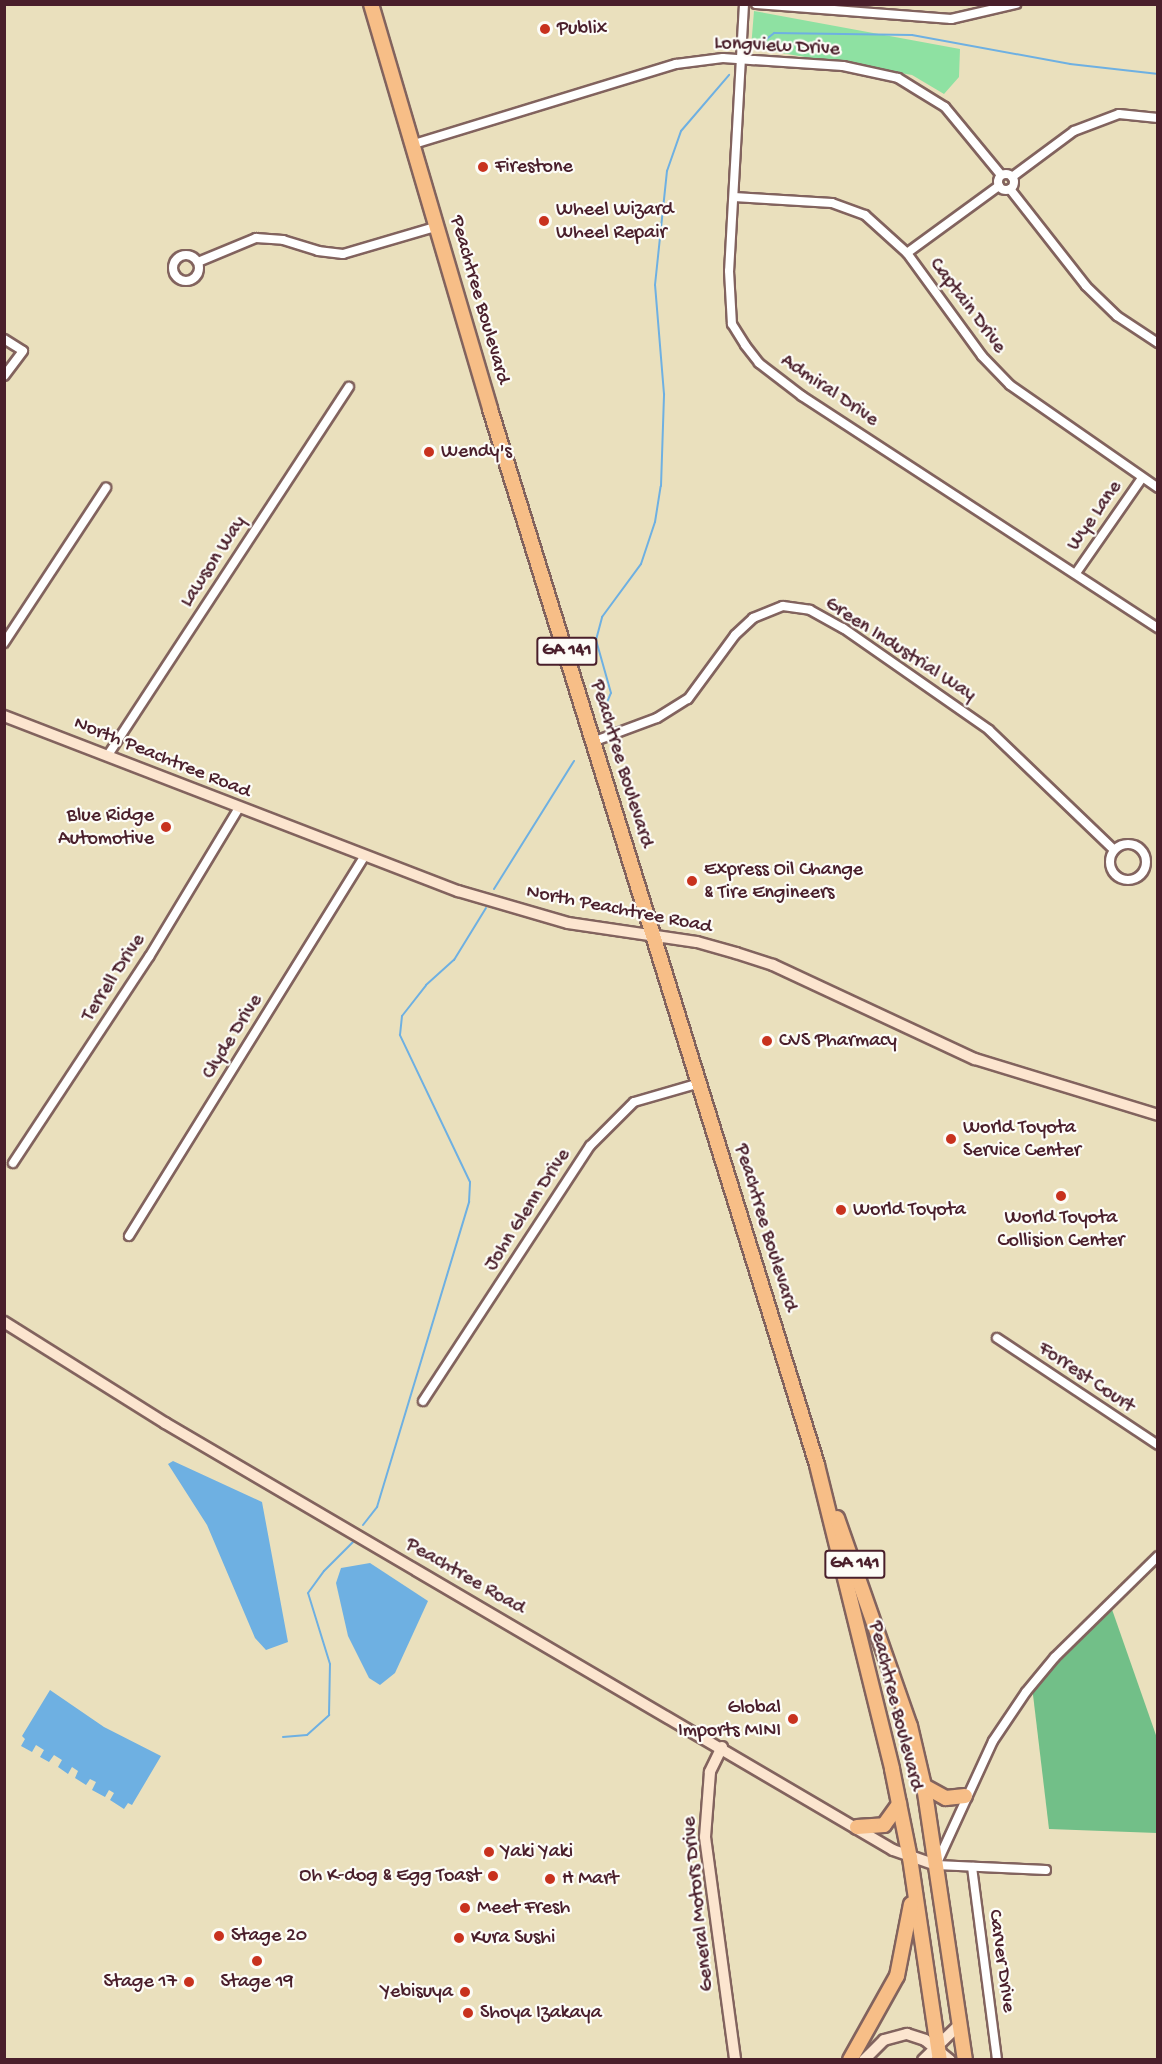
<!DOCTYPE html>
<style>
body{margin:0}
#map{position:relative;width:1162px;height:2064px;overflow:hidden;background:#eae0bd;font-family:"Gochi Hand",sans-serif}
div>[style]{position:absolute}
.green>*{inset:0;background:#8ee1a2}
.forest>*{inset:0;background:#72bf88}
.water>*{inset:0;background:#6eb0e2}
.stream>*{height:2px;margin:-1px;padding:0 1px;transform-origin:1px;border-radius:1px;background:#6eb0e2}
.roads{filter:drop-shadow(2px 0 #82635e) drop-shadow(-2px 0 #82635e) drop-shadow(0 2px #82635e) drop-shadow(0 -2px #82635e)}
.street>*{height:8px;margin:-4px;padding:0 4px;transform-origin:4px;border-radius:4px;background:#fff}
.street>.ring{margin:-4px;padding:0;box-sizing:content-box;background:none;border:8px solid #fff;border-radius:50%}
.secondary>*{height:10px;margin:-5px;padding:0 5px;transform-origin:5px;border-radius:5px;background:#fce5cf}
.highway>*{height:14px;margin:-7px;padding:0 7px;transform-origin:7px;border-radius:7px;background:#f7be87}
.dots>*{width:16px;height:16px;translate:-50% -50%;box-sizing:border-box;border:3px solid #fdfcf7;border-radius:50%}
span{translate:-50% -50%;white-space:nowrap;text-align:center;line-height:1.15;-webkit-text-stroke:4.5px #fdfcf7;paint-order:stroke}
.shield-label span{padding:2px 4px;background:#fdfcf7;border:2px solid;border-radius:4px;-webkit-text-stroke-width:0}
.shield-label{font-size:18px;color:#4a1f2b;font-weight:700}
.poi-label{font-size:20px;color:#4a1f2b}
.left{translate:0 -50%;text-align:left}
.right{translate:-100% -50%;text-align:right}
.street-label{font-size:20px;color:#4a1f2b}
.frame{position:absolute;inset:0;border:6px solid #4a1f2b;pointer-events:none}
</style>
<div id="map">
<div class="green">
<div style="clip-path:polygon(754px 11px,960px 49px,959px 77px,944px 94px,912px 75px,751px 48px)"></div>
</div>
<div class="forest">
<div style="clip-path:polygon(1108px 1598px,1157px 1738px,1157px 1833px,1049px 1829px,1031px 1678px)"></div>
</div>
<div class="water">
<div style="clip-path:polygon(173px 1461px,262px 1502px,288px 1642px,266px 1650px,255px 1638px,207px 1525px,168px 1464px)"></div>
<div style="clip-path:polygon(370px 1563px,428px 1601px,395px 1673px,380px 1685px,369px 1678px,348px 1636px,336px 1583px,341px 1568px)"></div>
<div style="clip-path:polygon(50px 1690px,104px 1727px,161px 1756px,132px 1805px,128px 1803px,124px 1809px,110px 1800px,114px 1793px,109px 1790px,105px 1797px,92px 1790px,96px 1782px,90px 1779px,86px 1785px,75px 1778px,78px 1771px,72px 1767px,68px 1774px,58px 1767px,62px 1760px,54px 1755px,49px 1762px,40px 1757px,44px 1750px,36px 1745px,32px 1752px,21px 1746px,25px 1739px,22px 1736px)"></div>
</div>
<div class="stream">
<div style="left:760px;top:44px;width:18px;rotate:-38deg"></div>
<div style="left:774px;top:33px;width:138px;rotate:0.8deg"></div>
<div style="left:912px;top:35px;width:161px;rotate:10.4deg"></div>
<div style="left:1070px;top:64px;width:89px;rotate:6.5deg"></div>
<div style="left:605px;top:707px;width:15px;rotate:-67deg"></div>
<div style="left:611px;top:693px;width:55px;rotate:-105.8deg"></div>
<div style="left:596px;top:640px;width:24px;rotate:-75deg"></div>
<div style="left:602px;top:617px;width:66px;rotate:-53.7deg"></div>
<div style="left:641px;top:564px;width:44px;rotate:-71.6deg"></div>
<div style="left:655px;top:522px;width:36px;rotate:-81deg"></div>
<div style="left:661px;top:486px;width:92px;rotate:-88.1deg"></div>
<div style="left:664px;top:394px;width:109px;rotate:-94.7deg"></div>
<div style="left:655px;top:285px;width:115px;rotate:-84deg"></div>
<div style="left:667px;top:171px;width:42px;rotate:-70.7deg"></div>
<div style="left:681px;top:131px;width:74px;rotate:-49.4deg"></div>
<div style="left:494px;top:889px;width:151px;rotate:-58deg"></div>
<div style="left:363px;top:1525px;width:23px;rotate:-52deg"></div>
<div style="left:377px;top:1507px;width:319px;rotate:-73.2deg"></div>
<div style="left:469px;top:1202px;width:20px;rotate:-87deg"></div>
<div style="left:470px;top:1182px;width:163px;rotate:-115.5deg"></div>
<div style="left:400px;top:1035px;width:19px;rotate:-84deg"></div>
<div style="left:402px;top:1016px;width:39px;rotate:-52deg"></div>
<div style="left:426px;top:985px;width:38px;rotate:-42deg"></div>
<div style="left:454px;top:960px;width:61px;rotate:-58.4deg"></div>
<div style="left:283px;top:1737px;width:24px;rotate:-5deg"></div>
<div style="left:307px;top:1735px;width:30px;rotate:-42deg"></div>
<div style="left:329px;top:1715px;width:51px;rotate:-88.9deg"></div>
<div style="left:330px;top:1664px;width:74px;rotate:-107.2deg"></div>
<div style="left:308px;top:1593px;width:27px;rotate:-54deg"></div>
<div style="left:324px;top:1571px;width:41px;rotate:-45deg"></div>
</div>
<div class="roads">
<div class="street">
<div style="left:744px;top:4px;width:267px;rotate:93.2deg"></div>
<div style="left:729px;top:271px;width:53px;rotate:86.8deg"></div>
<div style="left:732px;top:324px;width:25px;rotate:58deg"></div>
<div style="left:745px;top:345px;width:23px;rotate:52deg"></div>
<div style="left:759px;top:363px;width:54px;rotate:37.5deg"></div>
<div style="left:802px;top:396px;width:425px;rotate:33.1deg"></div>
<div style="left:756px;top:4px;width:196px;rotate:4.4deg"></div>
<div style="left:951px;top:19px;width:67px;rotate:-13deg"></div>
<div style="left:414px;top:144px;width:274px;rotate:-17deg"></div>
<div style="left:676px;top:64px;width:47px;rotate:-7.3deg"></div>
<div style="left:723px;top:58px;width:31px;rotate:4deg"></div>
<div style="left:754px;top:60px;width:89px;rotate:3.9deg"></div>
<div style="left:843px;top:66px;width:56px;rotate:12.3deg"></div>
<div style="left:898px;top:78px;width:55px;rotate:31.7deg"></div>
<div style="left:945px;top:107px;width:88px;rotate:50.5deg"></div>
<div class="ring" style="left:998px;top:174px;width:8px;height:8px"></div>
<div style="left:1012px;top:177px;width:77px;rotate:-36.6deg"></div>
<div style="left:1074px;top:131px;width:48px;rotate:-20.7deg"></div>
<div style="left:1119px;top:114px;width:39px;rotate:6deg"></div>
<div style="left:1010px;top:189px;width:123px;rotate:51.9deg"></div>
<div style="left:1086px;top:286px;width:43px;rotate:44.1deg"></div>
<div style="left:1117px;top:316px;width:49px;rotate:33.4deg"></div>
<div style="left:734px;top:197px;width:98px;rotate:3.5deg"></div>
<div style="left:832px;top:203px;width:35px;rotate:20deg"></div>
<div style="left:865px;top:215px;width:57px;rotate:42.1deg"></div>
<div style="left:907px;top:253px;width:127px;rotate:53.9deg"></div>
<div style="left:982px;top:356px;width:40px;rotate:46deg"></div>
<div style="left:1010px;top:385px;width:180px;rotate:34.8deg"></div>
<div style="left:907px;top:253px;width:114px;rotate:-36.1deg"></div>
<div class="ring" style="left:173px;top:255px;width:18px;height:18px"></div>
<div style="left:198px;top:262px;width:63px;rotate:-22.5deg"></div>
<div style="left:256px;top:238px;width:27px;rotate:4deg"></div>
<div style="left:283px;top:240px;width:37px;rotate:17deg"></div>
<div style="left:318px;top:251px;width:25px;rotate:7deg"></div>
<div style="left:343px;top:254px;width:99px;rotate:-16.4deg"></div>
<div style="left:4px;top:339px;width:22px;rotate:32deg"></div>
<div style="left:23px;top:351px;width:31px;rotate:127deg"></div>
<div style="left:1076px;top:573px;width:116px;rotate:-55.2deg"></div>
<div style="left:4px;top:643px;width:186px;rotate:-56.7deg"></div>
<div style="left:595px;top:741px;width:66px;rotate:-20.4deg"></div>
<div style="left:657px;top:718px;width:36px;rotate:-32deg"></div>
<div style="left:688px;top:699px;width:79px;rotate:-53.7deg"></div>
<div style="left:735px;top:635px;width:25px;rotate:-43deg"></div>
<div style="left:753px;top:618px;width:32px;rotate:-22deg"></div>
<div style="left:783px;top:606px;width:27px;rotate:8deg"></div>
<div style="left:810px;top:610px;width:38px;rotate:29deg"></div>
<div style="left:843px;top:628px;width:178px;rotate:34.9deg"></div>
<div style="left:989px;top:730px;width:173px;rotate:43.8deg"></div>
<div style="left:108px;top:755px;width:440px;rotate:-56.8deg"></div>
<div class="ring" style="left:1110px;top:844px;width:28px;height:28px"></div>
<div style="left:13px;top:1163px;width:247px;rotate:-56.6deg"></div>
<div style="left:149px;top:957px;width:174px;rotate:-58.9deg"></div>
<div style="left:129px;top:1236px;width:447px;rotate:-58.2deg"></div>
<div style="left:997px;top:1338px;width:193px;rotate:33.6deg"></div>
<div style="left:423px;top:1401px;width:305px;rotate:-56.8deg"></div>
<div style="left:590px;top:1146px;width:62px;rotate:-45deg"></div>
<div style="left:634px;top:1102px;width:69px;rotate:-16.1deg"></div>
<div style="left:972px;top:1867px;width:195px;rotate:82.6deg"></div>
<div style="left:1046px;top:1870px;width:110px;rotate:-177.4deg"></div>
<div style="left:936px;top:1865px;width:136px;rotate:-65.3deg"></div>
<div style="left:993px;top:1741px;width:59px;rotate:-56deg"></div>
<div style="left:1026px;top:1692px;width:45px;rotate:-50.4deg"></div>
<div style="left:1055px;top:1657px;width:144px;rotate:-44.4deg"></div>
</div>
<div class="secondary">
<div style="left:4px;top:716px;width:487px;rotate:21.1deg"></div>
<div style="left:458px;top:891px;width:115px;rotate:16.2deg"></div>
<div style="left:568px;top:923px;width:130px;rotate:8.4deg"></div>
<div style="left:697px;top:942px;width:41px;rotate:15.8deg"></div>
<div style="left:736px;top:953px;width:39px;rotate:18deg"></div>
<div style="left:773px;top:965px;width:223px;rotate:25deg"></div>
<div style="left:975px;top:1059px;width:191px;rotate:17deg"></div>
<div style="left:4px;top:1322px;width:190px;rotate:32.1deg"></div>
<div style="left:165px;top:1423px;width:844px;rotate:30.39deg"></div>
<div style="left:893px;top:1850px;width:46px;rotate:19.2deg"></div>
<div style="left:722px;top:1747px;width:28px;rotate:116deg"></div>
<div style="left:710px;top:1772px;width:65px;rotate:94.4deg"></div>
<div style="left:705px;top:1837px;width:225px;rotate:82.3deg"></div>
<div style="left:864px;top:2060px;width:28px;rotate:-45deg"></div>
<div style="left:884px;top:2040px;width:24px;rotate:-15deg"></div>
<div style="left:907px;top:2034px;width:19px;rotate:18deg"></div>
<div style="left:925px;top:2040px;width:32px;rotate:39deg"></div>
<div style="left:923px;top:2060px;width:53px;rotate:-44.2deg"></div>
</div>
<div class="highway">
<div style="left:371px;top:4px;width:422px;rotate:73.6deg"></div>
<div style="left:490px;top:409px;width:1105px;rotate:72.79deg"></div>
<div style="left:817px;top:1465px;width:313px;rotate:76.1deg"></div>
<div style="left:892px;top:1769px;width:91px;rotate:78.6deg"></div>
<div style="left:910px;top:1858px;width:204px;rotate:81.6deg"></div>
<div style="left:837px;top:1518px;width:220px;rotate:70.7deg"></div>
<div style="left:910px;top:1726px;width:62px;rotate:76.9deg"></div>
<div style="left:924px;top:1786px;width:277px;rotate:81.5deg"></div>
<div style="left:924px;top:1786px;width:25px;rotate:29deg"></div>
<div style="left:946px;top:1798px;width:19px;rotate:-6deg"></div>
<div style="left:857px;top:1827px;width:27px;rotate:-4deg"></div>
<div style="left:884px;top:1825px;width:26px;rotate:-54deg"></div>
<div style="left:850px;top:2060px;width:96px;rotate:-60.8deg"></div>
<div style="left:897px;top:1976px;width:73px;rotate:-79deg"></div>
</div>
</div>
<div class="dots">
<div style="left:545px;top:29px;background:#c8321e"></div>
<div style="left:483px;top:167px;background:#c8321e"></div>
<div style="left:544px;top:221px;background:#c8321e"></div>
<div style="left:429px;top:452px;background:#c8321e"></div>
<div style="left:166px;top:827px;background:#c8321e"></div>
<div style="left:692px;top:881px;background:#c8321e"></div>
<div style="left:767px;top:1041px;background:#c8321e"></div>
<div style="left:951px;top:1139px;background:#c8321e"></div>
<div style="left:1061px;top:1196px;background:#c8321e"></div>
<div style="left:841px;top:1210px;background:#c8321e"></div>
<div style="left:793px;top:1719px;background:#c8321e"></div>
<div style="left:489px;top:1852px;background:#c8321e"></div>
<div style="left:493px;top:1876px;background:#c8321e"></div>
<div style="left:550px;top:1879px;background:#c8321e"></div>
<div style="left:465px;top:1908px;background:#c8321e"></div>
<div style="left:219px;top:1936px;background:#c8321e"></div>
<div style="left:459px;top:1938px;background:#c8321e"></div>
<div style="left:257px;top:1961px;background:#c8321e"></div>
<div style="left:189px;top:1982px;background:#c8321e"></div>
<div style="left:465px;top:1992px;background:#c8321e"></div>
<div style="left:468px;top:2013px;background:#c8321e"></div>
</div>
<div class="shield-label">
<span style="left:567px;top:651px">GA 141</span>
<span style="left:855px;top:1564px">GA 141</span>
</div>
<div class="poi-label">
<span class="left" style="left:557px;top:29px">Publix</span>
<span class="left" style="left:495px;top:167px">Firestone</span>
<span class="left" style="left:556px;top:222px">Wheel Wizard<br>Wheel Repair</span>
<span class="left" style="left:441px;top:452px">Wendy's</span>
<span class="right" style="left:154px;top:828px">Blue Ridge<br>Automotive</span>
<span class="left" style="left:704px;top:882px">Express Oil Change<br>&amp; Tire Engineers</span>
<span class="left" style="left:779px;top:1041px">CVS Pharmacy</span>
<span class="left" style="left:963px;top:1140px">World Toyota<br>Service Center</span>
<span class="left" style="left:853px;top:1210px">World Toyota</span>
<span style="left:1061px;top:1230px">World Toyota<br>Collision Center</span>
<span class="right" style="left:781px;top:1720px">Global<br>Imports MINI</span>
<span class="left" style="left:501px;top:1852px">Yaki Yaki</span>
<span class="right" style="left:481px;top:1876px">Oh K-dog &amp; Egg Toast</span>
<span class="left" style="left:562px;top:1879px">H Mart</span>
<span class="left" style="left:477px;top:1908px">Meet Fresh</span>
<span class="left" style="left:231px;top:1936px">Stage 20</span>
<span class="left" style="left:471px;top:1938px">Kura Sushi</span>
<span class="right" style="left:177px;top:1982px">Stage 17</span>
<span style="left:257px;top:1982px">Stage 19</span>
<span class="right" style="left:453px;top:1992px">Yebisuya</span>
<span class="left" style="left:480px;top:2013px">Shoya Izakaya</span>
</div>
<div class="street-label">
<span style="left:777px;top:47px;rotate:3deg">Longview Drive</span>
<span style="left:479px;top:300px;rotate:74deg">Peachtree Boulevard</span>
<span style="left:967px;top:306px;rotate:53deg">Captain Drive</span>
<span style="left:829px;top:391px;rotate:34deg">Admiral Drive</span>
<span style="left:1095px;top:516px;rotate:-55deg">Wye Lane</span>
<span style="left:214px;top:562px;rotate:-57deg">Lawson Way</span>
<span style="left:900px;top:650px;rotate:33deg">Green Industrial Way</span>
<span style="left:162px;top:758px;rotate:22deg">North Peachtree Road</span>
<span style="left:621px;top:764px;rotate:73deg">Peachtree Boulevard</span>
<span style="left:619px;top:910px;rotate:11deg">North Peachtree Road</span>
<span style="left:114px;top:978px;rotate:-57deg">Terrell Drive</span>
<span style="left:233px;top:1037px;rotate:-58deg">Clyde Drive</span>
<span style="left:528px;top:1210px;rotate:-57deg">John Glenn Drive</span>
<span style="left:765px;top:1228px;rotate:73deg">Peachtree Boulevard</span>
<span style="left:1086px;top:1378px;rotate:34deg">Forrest Court</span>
<span style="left:465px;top:1577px;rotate:30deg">Peachtree Road</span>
<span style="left:895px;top:1706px;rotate:76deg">Peachtree Boulevard</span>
<span style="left:699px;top:1904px;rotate:-96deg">General Motors Drive</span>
<span style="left:1001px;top:1961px;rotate:82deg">Carver Drive</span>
</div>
<div class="frame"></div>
</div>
